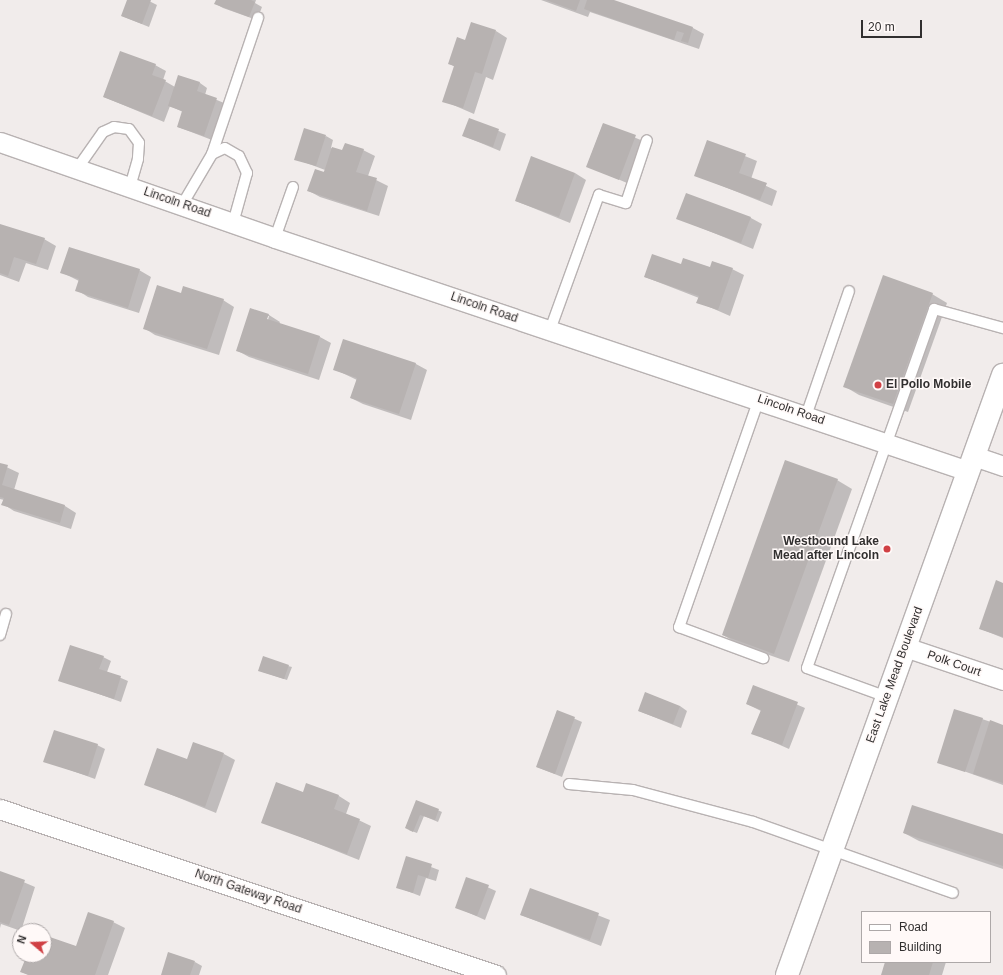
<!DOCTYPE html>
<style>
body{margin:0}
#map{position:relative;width:1003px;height:975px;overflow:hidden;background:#f1eceb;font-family:Arial,sans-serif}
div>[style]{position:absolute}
.shadow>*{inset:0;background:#0003}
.building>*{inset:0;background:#b7b2b1}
.roads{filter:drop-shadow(1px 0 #b8b2b2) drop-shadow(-1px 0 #b8b2b2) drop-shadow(0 1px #b8b2b2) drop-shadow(0 -1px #b8b2b2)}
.lane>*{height:10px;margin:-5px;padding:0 5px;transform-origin:5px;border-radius:5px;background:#fff}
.street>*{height:19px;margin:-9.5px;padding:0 9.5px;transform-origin:9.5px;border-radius:9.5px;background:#fff}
.primary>*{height:22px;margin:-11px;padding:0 11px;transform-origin:11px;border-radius:11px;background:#fff}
.dots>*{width:11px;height:11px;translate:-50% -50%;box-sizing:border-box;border:2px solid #fff9f8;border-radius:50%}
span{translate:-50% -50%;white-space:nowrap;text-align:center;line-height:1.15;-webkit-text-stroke:3px #fff9f8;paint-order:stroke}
.street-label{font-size:12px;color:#312f2f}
.poi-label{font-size:12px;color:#312f2f;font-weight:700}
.left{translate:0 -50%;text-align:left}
.right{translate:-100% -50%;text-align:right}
.legend{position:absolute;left:861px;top:911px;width:130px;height:52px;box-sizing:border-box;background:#fff9f8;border:1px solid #ada8a8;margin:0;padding:5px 7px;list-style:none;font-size:12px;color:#312f2f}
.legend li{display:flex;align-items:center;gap:8px;height:20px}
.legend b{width:20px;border:1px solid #ada8a8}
.north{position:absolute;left:12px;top:923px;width:40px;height:40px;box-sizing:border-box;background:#fff9f8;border:1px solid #ada8a8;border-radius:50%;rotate:289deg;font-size:11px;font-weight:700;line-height:16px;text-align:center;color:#312f2f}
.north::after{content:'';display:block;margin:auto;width:14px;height:18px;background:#d04044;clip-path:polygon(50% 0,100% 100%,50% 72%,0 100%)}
.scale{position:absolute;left:861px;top:20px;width:61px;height:18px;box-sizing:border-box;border:2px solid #312f2f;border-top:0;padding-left:5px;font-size:12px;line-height:14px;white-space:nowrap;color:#312f2f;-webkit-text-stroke:3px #fff9f8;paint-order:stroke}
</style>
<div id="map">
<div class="shadow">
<div style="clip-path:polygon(128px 0,147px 0,157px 5px,149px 27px,122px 16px)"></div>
<div style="clip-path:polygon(217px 0,256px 0,255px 3px,262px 7px,257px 20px,223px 8px,216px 4px)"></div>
<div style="clip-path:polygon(541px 0,611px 0,693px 28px,704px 34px,699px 49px,590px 12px,588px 17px)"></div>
<div style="clip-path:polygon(496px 31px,507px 38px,493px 80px,486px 77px,474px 114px,444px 101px,455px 67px,449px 63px,466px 41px)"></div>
<div style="clip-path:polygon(155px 65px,166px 71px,163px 80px,175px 87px,179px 76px,200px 83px,207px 88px,205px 95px,224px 103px,212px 140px,178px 127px,183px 112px,170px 106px,164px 122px,104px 97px)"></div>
<div style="clip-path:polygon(470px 119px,506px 134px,500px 151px,464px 136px)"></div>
<div style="clip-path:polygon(603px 124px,643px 141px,627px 183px,587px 166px)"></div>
<div style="clip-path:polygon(326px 136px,333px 140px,331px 148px,343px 152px,363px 150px,375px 156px,368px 176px,388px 186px,379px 216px,320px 197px,309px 191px,325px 170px,296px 159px)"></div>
<div style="clip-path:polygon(708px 141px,757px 161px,751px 179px,777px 191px,772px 206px,695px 175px)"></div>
<div style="clip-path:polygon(575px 173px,586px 180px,570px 223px,516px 201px)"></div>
<div style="clip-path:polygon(677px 218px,751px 218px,762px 224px,753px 249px)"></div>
<div style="clip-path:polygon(0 225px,44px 239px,56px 246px,48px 270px,26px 263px,19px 282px,0 275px)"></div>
<div style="clip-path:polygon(681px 265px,732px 269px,744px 275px,730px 316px,698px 302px,699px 298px,645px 277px)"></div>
<div style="clip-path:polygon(139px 270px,151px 277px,139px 313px,88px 297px,77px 290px,79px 281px,61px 272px)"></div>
<div style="clip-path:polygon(181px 294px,223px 300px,234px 307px,219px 355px,155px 335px,144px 328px)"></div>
<div style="clip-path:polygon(932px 294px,947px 303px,908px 412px,859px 395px,844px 386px)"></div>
<div style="clip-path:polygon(evenodd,251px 309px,269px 315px,280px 322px,279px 324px,320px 337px,331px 343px,319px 380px,249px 357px,238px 351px,251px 309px,267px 316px,269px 316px,267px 324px,265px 324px,267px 316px)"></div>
<div style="clip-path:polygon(344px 341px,416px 364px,427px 370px,411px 420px,363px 404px,351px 398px,357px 380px,334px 369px)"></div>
<div style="clip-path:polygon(0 464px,19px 473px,14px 490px,65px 506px,76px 513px,71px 529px,14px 511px,3px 504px,4px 500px,0 499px)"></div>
<div style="clip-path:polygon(837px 480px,852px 489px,789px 662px,738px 644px,723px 635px)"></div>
<div style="clip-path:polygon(1003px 584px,1003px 638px,981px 629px)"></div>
<div style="clip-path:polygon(103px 657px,111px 661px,107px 672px,128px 681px,121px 702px,60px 680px)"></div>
<div style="clip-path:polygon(288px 666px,292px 667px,287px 680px,263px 672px)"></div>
<div style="clip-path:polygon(754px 686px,805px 708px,789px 749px,753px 733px,761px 711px,747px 704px)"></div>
<div style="clip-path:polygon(680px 706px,687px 711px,681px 728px,639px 711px)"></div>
<div style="clip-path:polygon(557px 711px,582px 722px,562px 777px,537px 767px)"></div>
<div style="clip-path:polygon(982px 719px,1003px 726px,1003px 785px,938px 762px)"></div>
<div style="clip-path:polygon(97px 745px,105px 749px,95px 779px,45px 761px)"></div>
<div style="clip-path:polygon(224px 754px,235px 760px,216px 813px,145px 784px)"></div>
<div style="clip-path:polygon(304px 793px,339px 796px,350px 803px,346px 814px,371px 826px,359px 860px,263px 822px)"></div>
<div style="clip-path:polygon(417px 801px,442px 812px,438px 822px,424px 816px,417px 833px,409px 830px)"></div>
<div style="clip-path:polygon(904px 833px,1003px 835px,1003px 869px,919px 841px)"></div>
<div style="clip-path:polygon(407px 858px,439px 870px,436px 881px,426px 878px,420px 896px,397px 887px)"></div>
<div style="clip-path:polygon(0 872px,35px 887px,21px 931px,1px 924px,0 928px)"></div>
<div style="clip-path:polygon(467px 878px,496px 891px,485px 920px,456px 907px)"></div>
<div style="clip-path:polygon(531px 889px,610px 920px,601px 946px,521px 915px)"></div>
<div style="clip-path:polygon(113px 922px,125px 928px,108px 975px,28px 975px,22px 972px,28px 955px,44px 955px,44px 936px,77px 947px)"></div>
<div style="clip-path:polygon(195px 962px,202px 966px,199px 975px,162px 975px)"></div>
<div style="clip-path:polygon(886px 962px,946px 962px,942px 975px,882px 975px)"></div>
</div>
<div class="building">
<div style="clip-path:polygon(127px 0,151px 0,142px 24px,121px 16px)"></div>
<div style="clip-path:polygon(216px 0,251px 0,255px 2px,249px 17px,214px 4px)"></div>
<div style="clip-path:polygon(546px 0,580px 0,576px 11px)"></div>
<div style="clip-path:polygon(587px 0,614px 0,693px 27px,688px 43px,681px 41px,684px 33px,677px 31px,674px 40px,584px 9px)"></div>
<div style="clip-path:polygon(471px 22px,496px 30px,482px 74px,475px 72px,463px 108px,442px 102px,454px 66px,448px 64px,457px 37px,465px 40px)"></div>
<div style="clip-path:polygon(120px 51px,156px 64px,152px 75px,166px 80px,152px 116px,103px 97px)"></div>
<div style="clip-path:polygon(178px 75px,200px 82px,197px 91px,217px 98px,204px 136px,177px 127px,182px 111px,168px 106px)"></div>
<div style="clip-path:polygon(469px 118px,499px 129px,493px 147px,462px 136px)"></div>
<div style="clip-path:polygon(603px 123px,636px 135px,619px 180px,586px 167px)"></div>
<div style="clip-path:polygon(304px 128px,326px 135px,316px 166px,294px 160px)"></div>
<div style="clip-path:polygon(707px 140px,746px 154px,739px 173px,767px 183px,760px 200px,694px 176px)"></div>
<div style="clip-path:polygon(345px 143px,364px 149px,356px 172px,377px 178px,367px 211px,307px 191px,315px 169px,324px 172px,332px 147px,342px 150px)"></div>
<div style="clip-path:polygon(531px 156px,575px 173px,559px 217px,515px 201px)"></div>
<div style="clip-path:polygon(686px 193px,751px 217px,741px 243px,676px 219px)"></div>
<div style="clip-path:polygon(0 224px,45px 238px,36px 264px,14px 257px,8px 276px,0 273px)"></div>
<div style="clip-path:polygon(69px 247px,140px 269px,128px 308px,75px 291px,79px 279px,60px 273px)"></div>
<div style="clip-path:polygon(652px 254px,681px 264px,683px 258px,710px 267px,712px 261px,733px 268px,718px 310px,696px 303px,699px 296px,644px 277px)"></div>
<div style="clip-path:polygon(883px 275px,933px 293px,893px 404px,843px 387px)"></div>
<div style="clip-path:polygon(157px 285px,181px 293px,183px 286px,224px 299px,207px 349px,143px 329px)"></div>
<div style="clip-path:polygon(250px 308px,269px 314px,267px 319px,320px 336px,308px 374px,236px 351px)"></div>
<div style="clip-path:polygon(343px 339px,416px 363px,399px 414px,350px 398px,357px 378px,333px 370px)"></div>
<div style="clip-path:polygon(785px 460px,838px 479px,774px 654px,722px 635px)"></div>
<div style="clip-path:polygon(0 463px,8px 465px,2px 485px,65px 505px,60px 523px,1px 505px,4px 498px,0 497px)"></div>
<div style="clip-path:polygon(996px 580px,1003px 583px,1003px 637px,979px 629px)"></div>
<div style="clip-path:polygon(70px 645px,104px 656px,99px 669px,121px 676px,114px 699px,58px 681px)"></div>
<div style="clip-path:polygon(263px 656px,289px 665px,284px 679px,258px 671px)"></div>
<div style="clip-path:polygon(753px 685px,798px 702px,782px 745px,751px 734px,761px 710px,746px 704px)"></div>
<div style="clip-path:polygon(645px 692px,680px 706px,673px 724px,638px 711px)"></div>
<div style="clip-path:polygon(954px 709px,983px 718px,965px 772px,937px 763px)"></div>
<div style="clip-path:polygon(557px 710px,575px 717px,555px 774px,536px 767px)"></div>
<div style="clip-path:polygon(990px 720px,1003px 725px,1003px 783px,973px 774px)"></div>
<div style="clip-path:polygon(54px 730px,98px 744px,88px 776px,43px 762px)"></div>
<div style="clip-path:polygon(193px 742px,224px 753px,205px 807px,144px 785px,157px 748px,187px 759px)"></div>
<div style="clip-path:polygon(276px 782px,303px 792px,306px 783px,339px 795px,334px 809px,360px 819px,347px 854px,261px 823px)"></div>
<div style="clip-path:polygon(416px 800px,439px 809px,435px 820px,420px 815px,413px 832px,405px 828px)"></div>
<div style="clip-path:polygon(912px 805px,1003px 834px,1003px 866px,903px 833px)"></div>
<div style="clip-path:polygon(406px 856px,432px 864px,428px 878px,418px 875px,413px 893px,396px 888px)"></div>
<div style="clip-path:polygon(0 871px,25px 880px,9px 925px,0 922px)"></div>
<div style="clip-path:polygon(466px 877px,489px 885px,477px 916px,455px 908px)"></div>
<div style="clip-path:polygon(530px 888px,599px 913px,590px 940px,520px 915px)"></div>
<div style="clip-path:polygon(88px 912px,114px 921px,95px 975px,29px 975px,20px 972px,27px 955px,44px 955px,44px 935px,76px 946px)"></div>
<div style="clip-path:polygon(168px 952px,195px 961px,190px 975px,161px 975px)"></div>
<div style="clip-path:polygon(885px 962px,933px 962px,929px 975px,881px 975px)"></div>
</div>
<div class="roads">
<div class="lane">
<div style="left:212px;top:154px;width:144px;rotate:-71.3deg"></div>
<div style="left:77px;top:169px;width:45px;rotate:-54.9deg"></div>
<div style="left:103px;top:132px;width:12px;rotate:-24deg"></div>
<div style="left:114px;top:127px;width:15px;rotate:8deg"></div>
<div style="left:129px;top:129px;width:17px;rotate:54deg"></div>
<div style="left:139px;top:143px;width:16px;rotate:94deg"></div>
<div style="left:138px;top:159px;width:29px;rotate:106deg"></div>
<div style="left:182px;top:205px;width:59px;rotate:-59.5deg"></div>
<div style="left:212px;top:154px;width:14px;rotate:-25deg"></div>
<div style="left:225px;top:148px;width:16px;rotate:30deg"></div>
<div style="left:239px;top:156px;width:19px;rotate:65deg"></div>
<div style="left:247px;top:173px;width:52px;rotate:105.6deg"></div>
<div style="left:275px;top:238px;width:54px;rotate:-70.6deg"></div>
<div style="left:550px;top:330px;width:144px;rotate:-70.1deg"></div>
<div style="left:599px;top:195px;width:28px;rotate:17deg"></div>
<div style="left:626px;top:203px;width:66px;rotate:-71.6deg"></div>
<div style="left:759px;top:399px;width:242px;rotate:109.3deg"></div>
<div style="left:679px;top:627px;width:90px;rotate:20.3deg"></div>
<div style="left:806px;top:416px;width:132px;rotate:-71deg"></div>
<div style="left:0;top:635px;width:22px;rotate:-74deg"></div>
<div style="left:887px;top:697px;width:85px;rotate:-160.1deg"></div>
<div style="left:807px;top:668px;width:381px;rotate:-70.5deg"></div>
<div style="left:934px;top:309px;width:72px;rotate:15.4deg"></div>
<div style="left:569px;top:784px;width:64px;rotate:5.4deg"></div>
<div style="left:633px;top:790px;width:124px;rotate:14.9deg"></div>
<div style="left:753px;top:822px;width:212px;rotate:19.5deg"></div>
</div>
<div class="street">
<div style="left:0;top:142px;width:291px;rotate:19.2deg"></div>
<div style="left:275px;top:238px;width:731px;rotate:18.58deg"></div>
<div style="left:974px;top:456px;width:31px;rotate:19deg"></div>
<div style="left:905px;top:647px;width:103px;rotate:18.6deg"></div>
<div style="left:0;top:809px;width:523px;rotate:18.5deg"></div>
</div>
<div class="primary">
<div style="left:787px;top:975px;width:638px;rotate:-70.2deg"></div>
</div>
</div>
<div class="dots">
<div style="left:878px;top:385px;background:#d04044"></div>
<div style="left:887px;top:549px;background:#d04044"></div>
</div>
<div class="street-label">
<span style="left:177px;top:203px;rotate:19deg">Lincoln Road</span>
<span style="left:484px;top:308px;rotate:19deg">Lincoln Road</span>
<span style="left:791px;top:410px;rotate:19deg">Lincoln Road</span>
<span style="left:954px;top:664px;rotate:19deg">Polk Court</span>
<span style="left:895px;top:675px;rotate:-70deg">East Lake Mead Boulevard</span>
<span style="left:248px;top:892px;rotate:19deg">North Gateway Road</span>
</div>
<div class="poi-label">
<span class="left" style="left:886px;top:385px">El Pollo Mobile</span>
<span class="right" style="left:879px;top:549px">Westbound Lake<br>Mead after Lincoln</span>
</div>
<ul class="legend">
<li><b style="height:5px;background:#fff"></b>Road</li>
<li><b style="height:11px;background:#b7b2b1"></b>Building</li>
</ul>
<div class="north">N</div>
<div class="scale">20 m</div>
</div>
